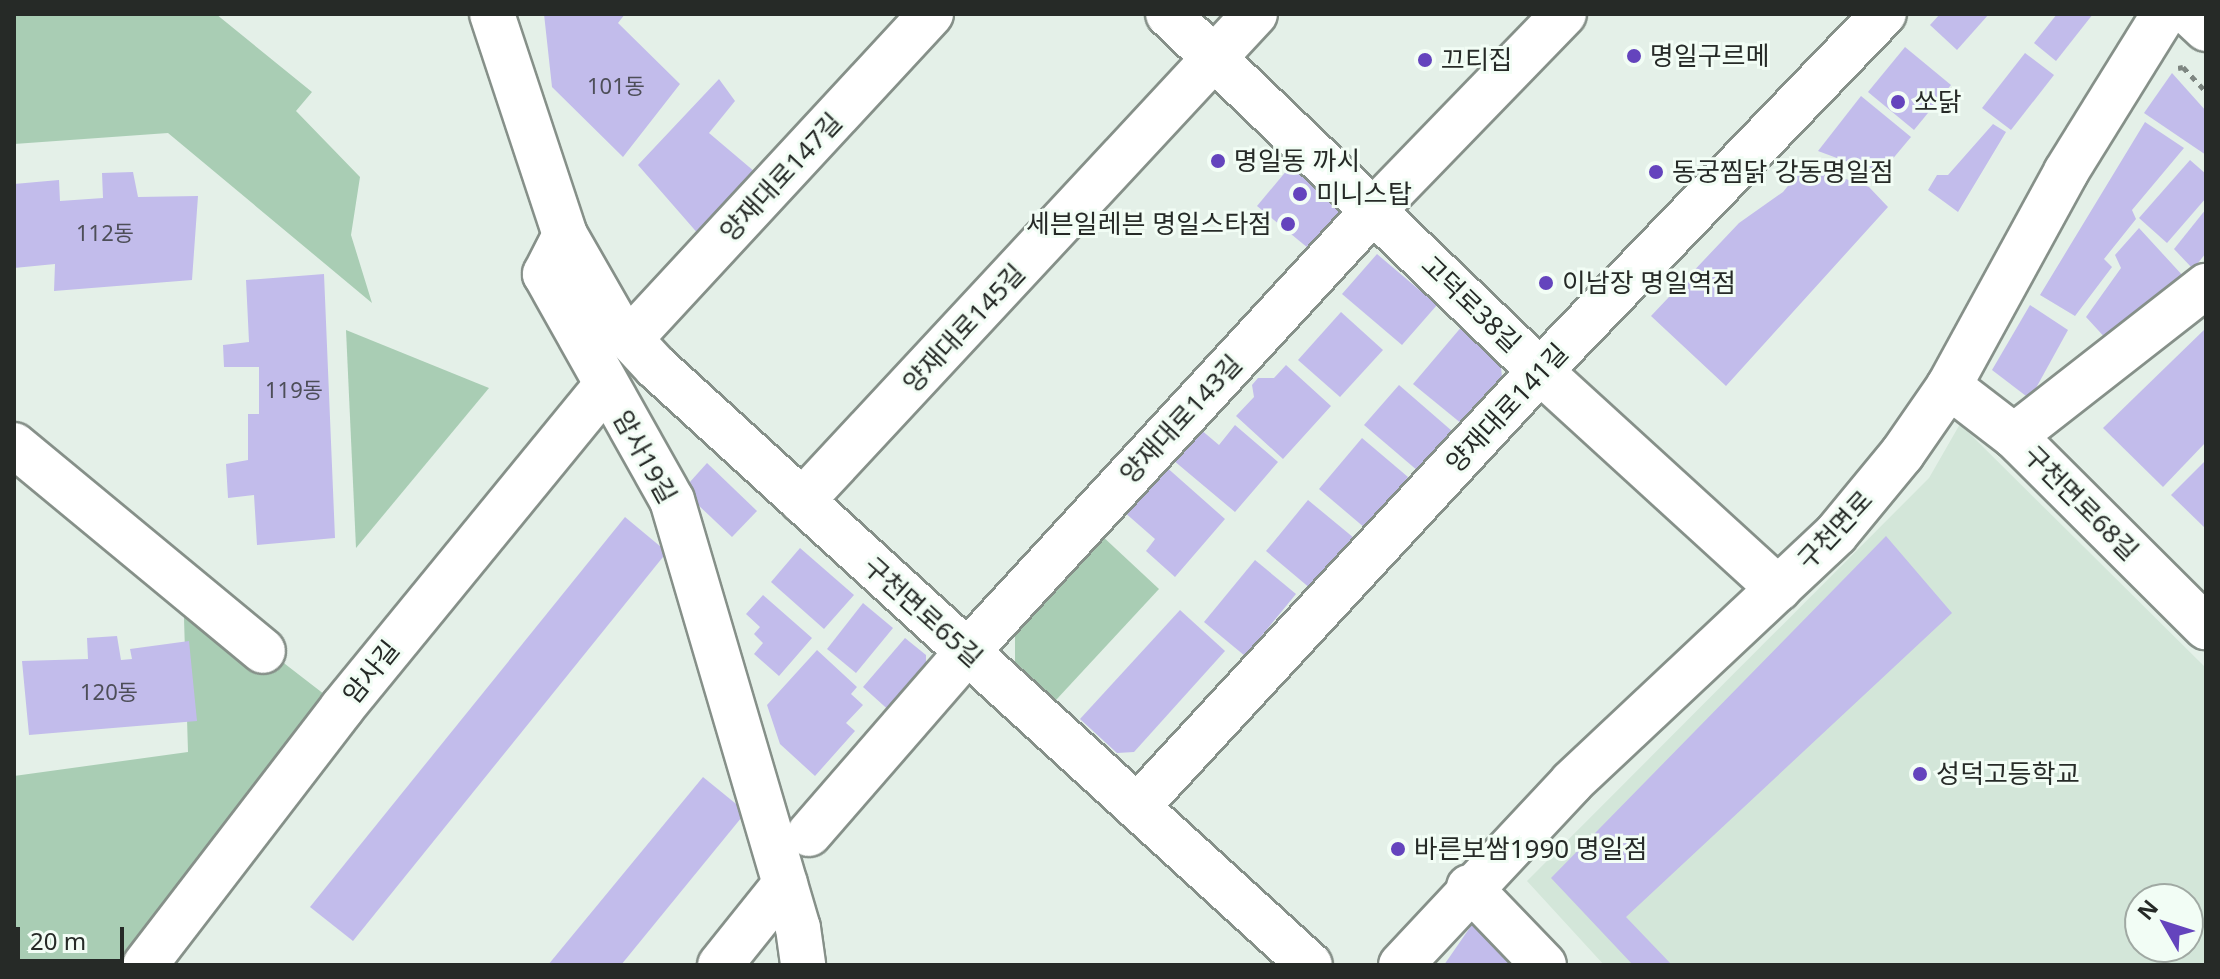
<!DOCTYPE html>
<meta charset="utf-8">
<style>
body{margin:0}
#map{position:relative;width:2220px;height:979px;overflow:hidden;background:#e4f0e8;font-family:"Noto Sans","Noto Sans KR",sans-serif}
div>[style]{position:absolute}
.built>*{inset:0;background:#d3e6d9}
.green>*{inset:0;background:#a9cdb4}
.building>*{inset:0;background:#c2bceb}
.path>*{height:5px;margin-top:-2.5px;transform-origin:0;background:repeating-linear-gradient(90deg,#7e8681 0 6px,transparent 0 12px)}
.roads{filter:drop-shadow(2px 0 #869089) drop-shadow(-2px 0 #869089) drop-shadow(0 2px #869089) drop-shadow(0 -2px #869089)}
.minor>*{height:44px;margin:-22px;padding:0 22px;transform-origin:22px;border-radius:22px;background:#fff}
.major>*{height:44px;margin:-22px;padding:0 22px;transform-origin:22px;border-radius:22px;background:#fff}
.dots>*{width:22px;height:22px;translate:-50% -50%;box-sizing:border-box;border:4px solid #f2fdf5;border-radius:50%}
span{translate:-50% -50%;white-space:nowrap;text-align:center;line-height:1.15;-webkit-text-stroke:6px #f2fdf5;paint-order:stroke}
.number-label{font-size:22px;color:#4d4e58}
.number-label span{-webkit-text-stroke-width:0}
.poi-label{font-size:26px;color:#262a27}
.left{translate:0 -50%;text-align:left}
.right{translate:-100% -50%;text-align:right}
.street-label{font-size:26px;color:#262a27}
.frame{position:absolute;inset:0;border:16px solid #262a27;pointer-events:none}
.north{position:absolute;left:2124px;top:883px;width:80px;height:80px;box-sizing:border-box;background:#f2fdf5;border:2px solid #a0a9a3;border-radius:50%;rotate:309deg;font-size:22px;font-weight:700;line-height:32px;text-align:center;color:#262a27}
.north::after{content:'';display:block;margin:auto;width:28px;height:36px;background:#6444bd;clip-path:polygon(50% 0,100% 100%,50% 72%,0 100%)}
.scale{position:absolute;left:16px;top:927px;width:108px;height:36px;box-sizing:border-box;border:4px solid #262a27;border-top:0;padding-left:10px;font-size:24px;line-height:28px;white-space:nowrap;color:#262a27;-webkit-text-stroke:6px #f2fdf5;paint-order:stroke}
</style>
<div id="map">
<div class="built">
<div style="clip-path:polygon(evenodd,1960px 424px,2206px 668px,2206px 965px,1604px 965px,1527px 881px,1929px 478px,1960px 424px,2140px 899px,2188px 899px,2188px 947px,2140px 947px,2140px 899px)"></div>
</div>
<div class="green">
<div style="clip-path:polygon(14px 14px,216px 14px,312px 92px,296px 111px,360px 177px,351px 235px,372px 303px,168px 133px,14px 144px)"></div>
<div style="clip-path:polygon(346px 330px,489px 388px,356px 548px)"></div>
<div style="clip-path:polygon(1100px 534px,1159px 589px,1056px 700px,1015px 662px,1015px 624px)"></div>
<div style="clip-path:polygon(183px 585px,342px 708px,143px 965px,14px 965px,14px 776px,188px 752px)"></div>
</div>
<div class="building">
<div style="clip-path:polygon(544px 14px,625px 14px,618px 23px,680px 84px,623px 157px,552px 87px)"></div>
<div style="clip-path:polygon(1940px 14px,1989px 14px,1957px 50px,1930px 25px)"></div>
<div style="clip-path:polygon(2057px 14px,2093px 14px,2056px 61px,2034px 43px)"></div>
<div style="clip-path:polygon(1905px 47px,1951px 85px,1914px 130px,1868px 92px)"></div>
<div style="clip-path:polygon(2025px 53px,2054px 75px,2011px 130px,1982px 108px)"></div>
<div style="clip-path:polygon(2172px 73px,2206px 111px,2206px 155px,2144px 113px)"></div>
<div style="clip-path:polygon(719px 79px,735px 101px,709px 133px,755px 172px,700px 236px,638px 165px)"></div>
<div style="clip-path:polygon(1861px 96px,1911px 137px,1880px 174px,1818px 151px)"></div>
<div style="clip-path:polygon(2145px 122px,2184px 148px,2132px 210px,2136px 219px,2104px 259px,2112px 267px,2075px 316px,2040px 295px)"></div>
<div style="clip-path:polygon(1993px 124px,2006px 132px,1958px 212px,1928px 190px,1937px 175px,1948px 175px)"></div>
<div style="clip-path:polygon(1298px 157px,1346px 209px,1308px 248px,1257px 206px)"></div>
<div style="clip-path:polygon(2190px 160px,2206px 174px,2206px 198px,2167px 243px,2139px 218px)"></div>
<div style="clip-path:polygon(1805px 165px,1869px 187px,1888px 207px,1726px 386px,1651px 316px,1739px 223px,1783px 192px)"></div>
<div style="clip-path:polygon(133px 172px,138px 197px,198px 196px,192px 280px,54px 291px,55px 264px,14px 268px,14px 184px,59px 180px,60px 201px,103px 198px,102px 173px)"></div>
<div style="clip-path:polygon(2206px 209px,2206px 253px,2193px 269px,2174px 249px)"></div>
<div style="clip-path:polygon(2139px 228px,2184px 277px,2109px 342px,2086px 317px,2121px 268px,2115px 255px)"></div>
<div style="clip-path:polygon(1377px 254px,1437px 305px,1402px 345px,1342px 294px)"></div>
<div style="clip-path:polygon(324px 274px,335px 538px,257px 545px,254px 495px,228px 498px,226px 464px,248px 460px,248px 414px,259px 414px,259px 367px,224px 367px,223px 345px,249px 342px,246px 280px)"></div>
<div style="clip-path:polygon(2030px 305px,2068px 330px,2030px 399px,1992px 370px)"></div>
<div style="clip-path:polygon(1341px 312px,1383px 350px,1340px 397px,1298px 360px)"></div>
<div style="clip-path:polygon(1463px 325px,1500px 357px,1502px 377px,1462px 424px,1413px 384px)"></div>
<div style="clip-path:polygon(2206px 328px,2206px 442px,2163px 487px,2103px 428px)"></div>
<div style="clip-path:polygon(1286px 365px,1331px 406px,1283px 459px,1236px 416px,1254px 397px,1252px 385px,1258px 378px,1274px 378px)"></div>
<div style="clip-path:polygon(1399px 385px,1452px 431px,1418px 471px,1364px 425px)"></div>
<div style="clip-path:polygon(1235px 425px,1278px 462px,1235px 512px,1173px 460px,1200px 429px,1219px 445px)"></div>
<div style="clip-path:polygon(1362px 438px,1408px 477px,1365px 528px,1319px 489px)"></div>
<div style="clip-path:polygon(2206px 460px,2206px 529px,2171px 495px)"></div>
<div style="clip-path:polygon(707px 463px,757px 511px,732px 537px,695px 502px,689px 483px)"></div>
<div style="clip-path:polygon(1164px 465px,1225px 519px,1175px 577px,1146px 551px,1155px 539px,1123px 511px)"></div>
<div style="clip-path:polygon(1308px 500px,1354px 538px,1311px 589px,1266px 551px)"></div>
<div style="clip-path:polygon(625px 517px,667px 552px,353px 941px,310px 907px)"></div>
<div style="clip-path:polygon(1886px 536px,1952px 613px,1626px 917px,1672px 965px,1633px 965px,1551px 878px)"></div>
<div style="clip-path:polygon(800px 548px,854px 595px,824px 629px,771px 582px)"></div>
<div style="clip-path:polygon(1255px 560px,1296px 594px,1245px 656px,1204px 622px)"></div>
<div style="clip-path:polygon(763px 595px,812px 638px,779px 676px,754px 654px,763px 643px,754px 634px,760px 627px,746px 614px)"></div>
<div style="clip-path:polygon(863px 603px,893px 628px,856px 673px,827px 649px)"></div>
<div style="clip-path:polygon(1180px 610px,1225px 651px,1134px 752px,1117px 753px,1080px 719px)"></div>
<div style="clip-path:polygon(117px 636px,121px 660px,132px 659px,130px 649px,189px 641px,197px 721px,29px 735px,22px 661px,88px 659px,87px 638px)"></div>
<div style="clip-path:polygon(905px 638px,926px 655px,926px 674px,893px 714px,863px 687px)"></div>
<div style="clip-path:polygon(817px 650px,857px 687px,851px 694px,863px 705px,846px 723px,855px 731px,815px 776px,780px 744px,767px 705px)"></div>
<div style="clip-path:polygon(703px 777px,746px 812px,621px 965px,548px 965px)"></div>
<div style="clip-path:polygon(1479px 922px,1513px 965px,1444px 965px,1471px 926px)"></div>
</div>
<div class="path">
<div style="left:2178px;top:68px;width:5px;rotate:-11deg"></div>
<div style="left:2183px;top:67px;width:34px;rotate:47deg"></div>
</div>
<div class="roads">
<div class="minor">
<div style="left:492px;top:14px;width:233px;rotate:71.7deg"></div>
<div style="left:565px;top:235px;width:103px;rotate:60.2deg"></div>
<div style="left:616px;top:324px;width:59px;rotate:47.1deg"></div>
<div style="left:656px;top:367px;width:886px;rotate:42.44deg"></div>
<div style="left:1168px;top:14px;width:516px;rotate:43.82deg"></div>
<div style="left:1540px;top:371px;width:323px;rotate:42.4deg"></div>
<div style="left:565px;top:235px;width:44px;rotate:117.1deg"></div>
<div style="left:545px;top:274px;width:259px;rotate:60.7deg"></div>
<div style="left:672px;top:500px;width:446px;rotate:73.6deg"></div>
<div style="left:798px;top:928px;width:37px;rotate:82deg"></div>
<div style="left:630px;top:339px;width:443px;rotate:-47.2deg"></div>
<div style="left:1949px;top:386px;width:82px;rotate:37.6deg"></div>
<div style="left:2014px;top:436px;width:271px;rotate:44.9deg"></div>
<div style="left:2014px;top:436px;width:244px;rotate:-38deg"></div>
<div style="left:14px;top:445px;width:323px;rotate:39.6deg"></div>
<div style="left:802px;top:501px;width:665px;rotate:-47.07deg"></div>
<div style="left:1137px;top:807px;width:594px;rotate:-47.25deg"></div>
<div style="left:1540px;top:371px;width:496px;rotate:-46.1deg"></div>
<div style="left:809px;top:834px;width:241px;rotate:-49deg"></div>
<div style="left:967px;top:652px;width:601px;rotate:-47.36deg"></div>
<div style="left:1374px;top:210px;width:273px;rotate:-45.9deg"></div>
<div style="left:1469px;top:887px;width:108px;rotate:46.1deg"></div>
<div style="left:145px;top:965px;width:324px;rotate:-52.5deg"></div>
<div style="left:342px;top:708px;width:416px;rotate:-50.7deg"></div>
<div style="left:720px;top:965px;width:104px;rotate:-51.3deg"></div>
</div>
<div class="major">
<div style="left:2190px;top:14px;width:22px;rotate:43deg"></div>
<div style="left:1401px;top:965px;width:250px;rotate:-46.9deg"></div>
<div style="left:1572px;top:782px;width:362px;rotate:-43.2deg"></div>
<div style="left:1836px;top:534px;width:104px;rotate:-50.5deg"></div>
<div style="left:1902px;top:454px;width:83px;rotate:-55.3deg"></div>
<div style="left:1949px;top:386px;width:244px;rotate:-61.3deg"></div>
<div style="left:2066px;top:172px;width:186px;rotate:-58.2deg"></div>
</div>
</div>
<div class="dots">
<div style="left:1634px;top:56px;background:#6444bd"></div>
<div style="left:1425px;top:60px;background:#6444bd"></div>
<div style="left:1898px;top:102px;background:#6444bd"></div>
<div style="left:1218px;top:161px;background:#6444bd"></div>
<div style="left:1656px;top:172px;background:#6444bd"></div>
<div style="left:1300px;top:194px;background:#6444bd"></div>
<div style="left:1288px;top:224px;background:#6444bd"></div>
<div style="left:1546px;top:283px;background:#6444bd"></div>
<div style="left:1920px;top:774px;background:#6444bd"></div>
<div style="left:1398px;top:849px;background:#6444bd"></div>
</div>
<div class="number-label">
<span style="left:616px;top:86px">101동</span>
<span style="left:105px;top:233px">112동</span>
<span style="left:294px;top:390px">119동</span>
<span style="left:109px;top:692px">120동</span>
</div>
<div class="poi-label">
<span class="left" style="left:1650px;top:56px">명일구르메</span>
<span class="left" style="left:1441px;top:60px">끄티집</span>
<span class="left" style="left:1914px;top:102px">쏘닭</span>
<span class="left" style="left:1234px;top:161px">명일동 까시</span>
<span class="left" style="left:1672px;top:172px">동궁찜닭 강동명일점</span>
<span class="left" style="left:1316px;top:194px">미니스탑</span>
<span class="right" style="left:1272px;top:224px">세븐일레븐 명일스타점</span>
<span class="left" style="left:1562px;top:283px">이남장 명일역점</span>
<span class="left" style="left:1936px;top:774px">성덕고등학교</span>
<span class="left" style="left:1414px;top:849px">바른보쌈1990 명일점</span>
</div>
<div class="street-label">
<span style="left:781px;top:177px;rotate:-47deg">양재대로147길</span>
<span style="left:1471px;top:304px;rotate:44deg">고덕로38길</span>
<span style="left:964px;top:328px;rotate:-47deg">양재대로145길</span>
<span style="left:1507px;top:408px;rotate:-47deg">양재대로141길</span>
<span style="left:1181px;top:419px;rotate:-47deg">양재대로143길</span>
<span style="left:645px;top:457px;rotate:61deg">암사19길</span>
<span style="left:2081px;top:503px;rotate:45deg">구천면로68길</span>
<span style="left:1835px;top:530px;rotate:-47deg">구천면로</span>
<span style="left:923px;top:612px;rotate:42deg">구천면로65길</span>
<span style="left:371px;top:672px;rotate:-51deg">암사길</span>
</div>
<div class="frame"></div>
<div class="north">N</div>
<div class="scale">20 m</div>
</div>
